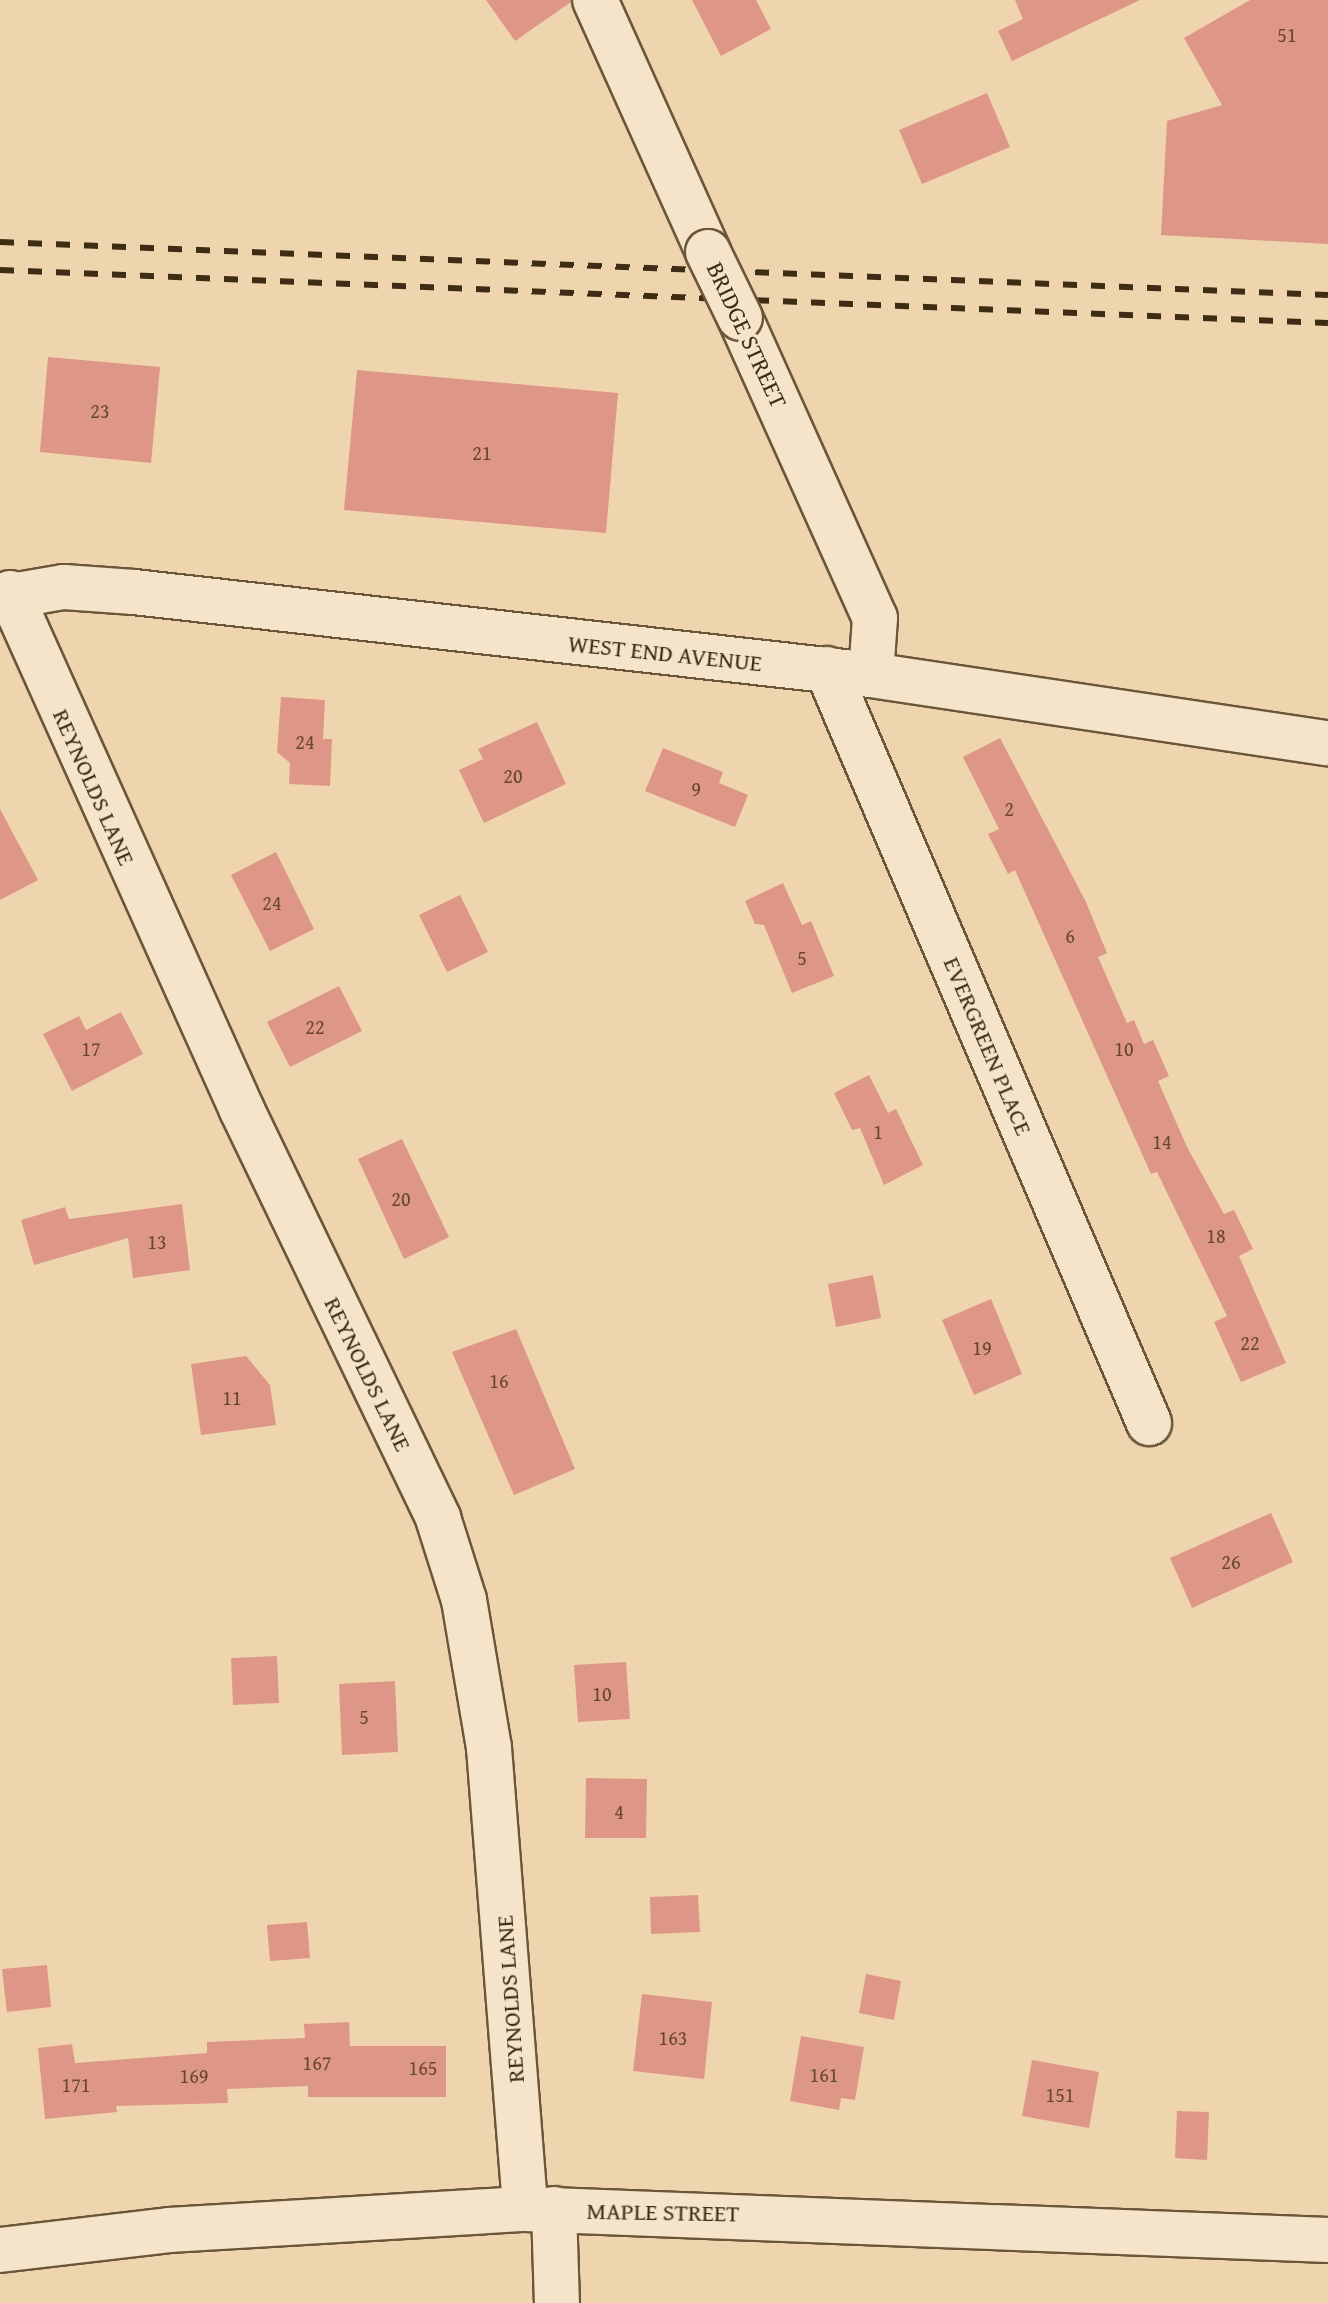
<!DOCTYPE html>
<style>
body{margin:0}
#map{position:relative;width:1328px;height:2303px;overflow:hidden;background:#efd5ad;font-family:"Gentium Book Plus",serif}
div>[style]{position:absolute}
.building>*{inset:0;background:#de9786}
.roads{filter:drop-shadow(2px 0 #6b563a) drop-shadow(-2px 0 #6b563a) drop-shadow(0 2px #6b563a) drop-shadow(0 -2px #6b563a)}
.minor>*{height:44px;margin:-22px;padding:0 22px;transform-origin:22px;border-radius:22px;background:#f5e4ca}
.rail>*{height:6px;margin-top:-3px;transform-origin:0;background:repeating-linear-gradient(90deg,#3f2c14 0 14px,transparent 0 28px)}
.bridges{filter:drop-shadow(2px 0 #6b563a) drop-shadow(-2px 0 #6b563a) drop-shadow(0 2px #6b563a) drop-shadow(0 -2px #6b563a)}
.minor-bridge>*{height:44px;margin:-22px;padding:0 22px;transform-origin:22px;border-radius:22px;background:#f5e4ca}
span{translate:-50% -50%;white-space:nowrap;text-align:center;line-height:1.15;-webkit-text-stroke:7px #f5e4ca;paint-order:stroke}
.number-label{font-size:20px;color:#674730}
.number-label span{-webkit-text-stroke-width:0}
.street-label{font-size:24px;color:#3f2c14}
</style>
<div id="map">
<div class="building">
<div style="clip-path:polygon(486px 0,570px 0,571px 2px,515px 41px)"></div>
<div style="clip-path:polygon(692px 0,756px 0,771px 29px,721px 56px)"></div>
<div style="clip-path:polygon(1015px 0,1140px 0,1012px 61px,998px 31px,1023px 19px)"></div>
<div style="clip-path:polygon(1250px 0,1328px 0,1328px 244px,1161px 235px,1167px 121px,1222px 105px,1184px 38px)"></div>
<div style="clip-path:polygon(987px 93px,1010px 147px,922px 184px,899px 130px)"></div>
<div style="clip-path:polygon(48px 357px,160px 367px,151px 463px,40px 452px)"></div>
<div style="clip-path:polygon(357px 370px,618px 393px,606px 533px,344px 510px)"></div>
<div style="clip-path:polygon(281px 697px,325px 700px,323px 739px,332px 739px,330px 786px,289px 784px,290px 763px,277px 752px)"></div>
<div style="clip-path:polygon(537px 722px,566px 784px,484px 823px,459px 770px,483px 759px,478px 749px)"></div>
<div style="clip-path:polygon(1000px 738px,1085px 900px,1107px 953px,1098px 957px,1127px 1023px,1134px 1020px,1144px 1044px,1153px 1040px,1169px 1076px,1158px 1081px,1187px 1147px,1224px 1214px,1234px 1210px,1253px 1249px,1239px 1256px,1286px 1363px,1241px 1382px,1214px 1322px,1227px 1316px,1157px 1172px,1151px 1174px,1015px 870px,1008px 874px,988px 834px,999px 829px,963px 757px)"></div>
<div style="clip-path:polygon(663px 748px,723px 772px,719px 783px,748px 795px,735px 827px,645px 791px)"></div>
<div style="clip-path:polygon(0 809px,38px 880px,0 900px)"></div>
<div style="clip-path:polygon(276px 852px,314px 929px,270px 951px,231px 875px)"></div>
<div style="clip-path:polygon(783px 883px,802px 925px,811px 921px,834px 976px,792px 993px,764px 925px,755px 924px,745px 901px)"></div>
<div style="clip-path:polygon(460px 895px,488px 952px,447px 972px,419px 915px)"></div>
<div style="clip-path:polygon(339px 986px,362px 1031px,290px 1067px,267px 1022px)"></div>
<div style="clip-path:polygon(121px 1012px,143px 1054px,72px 1091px,43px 1034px,79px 1016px,86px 1030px)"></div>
<div style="clip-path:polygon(869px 1075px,888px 1113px,896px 1109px,923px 1165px,884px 1185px,860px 1128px,852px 1130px,834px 1093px)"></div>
<div style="clip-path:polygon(402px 1139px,449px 1237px,404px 1259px,358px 1159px)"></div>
<div style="clip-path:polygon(182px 1204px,190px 1270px,133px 1278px,128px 1238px,34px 1265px,21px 1220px,65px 1207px,69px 1219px)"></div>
<div style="clip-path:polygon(873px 1275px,881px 1318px,836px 1327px,828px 1284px)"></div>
<div style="clip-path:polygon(991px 1299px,1022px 1374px,974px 1395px,942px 1320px)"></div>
<div style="clip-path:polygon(516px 1329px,575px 1469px,514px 1495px,452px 1352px)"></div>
<div style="clip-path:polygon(246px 1356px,270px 1385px,276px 1425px,201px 1435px,191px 1364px)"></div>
<div style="clip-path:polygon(1271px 1513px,1293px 1562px,1192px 1608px,1170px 1558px)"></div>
<div style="clip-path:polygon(277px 1656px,279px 1703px,233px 1705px,231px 1658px)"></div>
<div style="clip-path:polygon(626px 1662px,630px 1719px,578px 1722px,574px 1665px)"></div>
<div style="clip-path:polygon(395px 1681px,398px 1752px,342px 1755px,339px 1684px)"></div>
<div style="clip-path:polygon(586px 1778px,647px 1779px,646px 1838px,585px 1838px)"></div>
<div style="clip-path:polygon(698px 1895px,700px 1932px,651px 1934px,650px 1897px)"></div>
<div style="clip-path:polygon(307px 1922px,310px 1958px,270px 1961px,267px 1925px)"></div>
<div style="clip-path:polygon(47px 1965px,51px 2007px,7px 2012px,2px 1969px)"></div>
<div style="clip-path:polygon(866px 1974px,901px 1981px,894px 2020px,859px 2013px)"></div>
<div style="clip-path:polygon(642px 1994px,712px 2002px,704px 2079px,633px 2071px)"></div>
<div style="clip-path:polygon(349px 2022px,350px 2046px,446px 2046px,446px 2097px,308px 2097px,308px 2086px,227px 2089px,228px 2103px,116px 2106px,117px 2112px,45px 2119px,38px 2048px,72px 2044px,75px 2063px,207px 2053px,207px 2042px,305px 2038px,304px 2024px)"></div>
<div style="clip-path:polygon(801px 2036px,864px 2047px,855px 2100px,841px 2098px,839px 2110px,790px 2101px)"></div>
<div style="clip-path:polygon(1032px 2060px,1099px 2072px,1089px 2128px,1022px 2116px)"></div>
<div style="clip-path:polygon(1177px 2111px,1209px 2112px,1207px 2160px,1175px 2158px)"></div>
</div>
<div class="roads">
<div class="minor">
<div style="left:595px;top:0;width:276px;rotate:65.8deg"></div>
<div style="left:740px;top:318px;width:329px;rotate:65.8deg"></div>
<div style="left:875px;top:618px;width:57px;rotate:94deg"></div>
<div style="left:10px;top:593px;width:567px;rotate:65.83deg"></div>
<div style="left:242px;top:1110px;width:453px;rotate:64.3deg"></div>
<div style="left:438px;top:1518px;width:86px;rotate:72.4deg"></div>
<div style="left:464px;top:1600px;width:150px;rotate:80.4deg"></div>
<div style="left:489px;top:1748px;width:462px;rotate:85.5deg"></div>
<div style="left:0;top:598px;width:65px;rotate:-9.8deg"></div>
<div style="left:64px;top:587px;width:70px;rotate:4.1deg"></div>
<div style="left:134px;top:592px;width:742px;rotate:6.43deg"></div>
<div style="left:871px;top:675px;width:462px;rotate:8.5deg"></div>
<div style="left:827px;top:669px;width:820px;rotate:66.87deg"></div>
<div style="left:554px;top:2209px;width:94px;rotate:88.2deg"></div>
<div style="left:0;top:2250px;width:170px;rotate:-6.7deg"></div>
<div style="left:169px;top:2230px;width:357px;rotate:-3.4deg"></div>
<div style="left:525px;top:2209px;width:804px;rotate:2.21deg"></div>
</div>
</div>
<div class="rail">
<div style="left:0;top:242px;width:1329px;rotate:2.29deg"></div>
<div style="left:0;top:270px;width:1329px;rotate:2.29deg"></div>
</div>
<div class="bridges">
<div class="minor-bridge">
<div style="left:708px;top:252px;width:73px;rotate:64.1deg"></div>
</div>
</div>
<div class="number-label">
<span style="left:1287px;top:34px">51</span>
<span style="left:100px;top:410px">23</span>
<span style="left:482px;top:452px">21</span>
<span style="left:305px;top:741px">24</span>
<span style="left:513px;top:775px">20</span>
<span style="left:696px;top:788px">9</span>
<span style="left:1009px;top:808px">2</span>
<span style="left:272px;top:902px">24</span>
<span style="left:1070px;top:935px">6</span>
<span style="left:802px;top:957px">5</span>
<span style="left:315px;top:1026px">22</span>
<span style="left:91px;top:1048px">17</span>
<span style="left:1124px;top:1048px">10</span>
<span style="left:878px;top:1131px">1</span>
<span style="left:1162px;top:1141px">14</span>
<span style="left:401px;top:1198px">20</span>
<span style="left:1216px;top:1235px">18</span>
<span style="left:157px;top:1241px">13</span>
<span style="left:1250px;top:1342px">22</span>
<span style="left:982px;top:1347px">19</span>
<span style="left:499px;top:1380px">16</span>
<span style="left:232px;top:1397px">11</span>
<span style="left:1231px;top:1561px">26</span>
<span style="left:602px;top:1693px">10</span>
<span style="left:364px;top:1716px">5</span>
<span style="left:619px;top:1811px">4</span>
<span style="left:673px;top:2037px">163</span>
<span style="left:317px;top:2062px">167</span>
<span style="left:423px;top:2067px">165</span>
<span style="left:824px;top:2074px">161</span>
<span style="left:194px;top:2075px">169</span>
<span style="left:76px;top:2084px">171</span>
<span style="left:1060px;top:2094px">151</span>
</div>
<div class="street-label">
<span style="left:747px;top:335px;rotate:65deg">BRIDGE STREET</span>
<span style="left:665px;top:653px;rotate:6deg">WEST END AVENUE</span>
<span style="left:94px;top:787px;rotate:66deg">REYNOLDS LANE</span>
<span style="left:988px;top:1046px;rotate:67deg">EVERGREEN PLACE</span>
<span style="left:368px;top:1374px;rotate:64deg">REYNOLDS LANE</span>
<span style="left:510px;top:1999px;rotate:-94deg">REYNOLDS LANE</span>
<span style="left:663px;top:2212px;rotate:1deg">MAPLE STREET</span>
</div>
</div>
